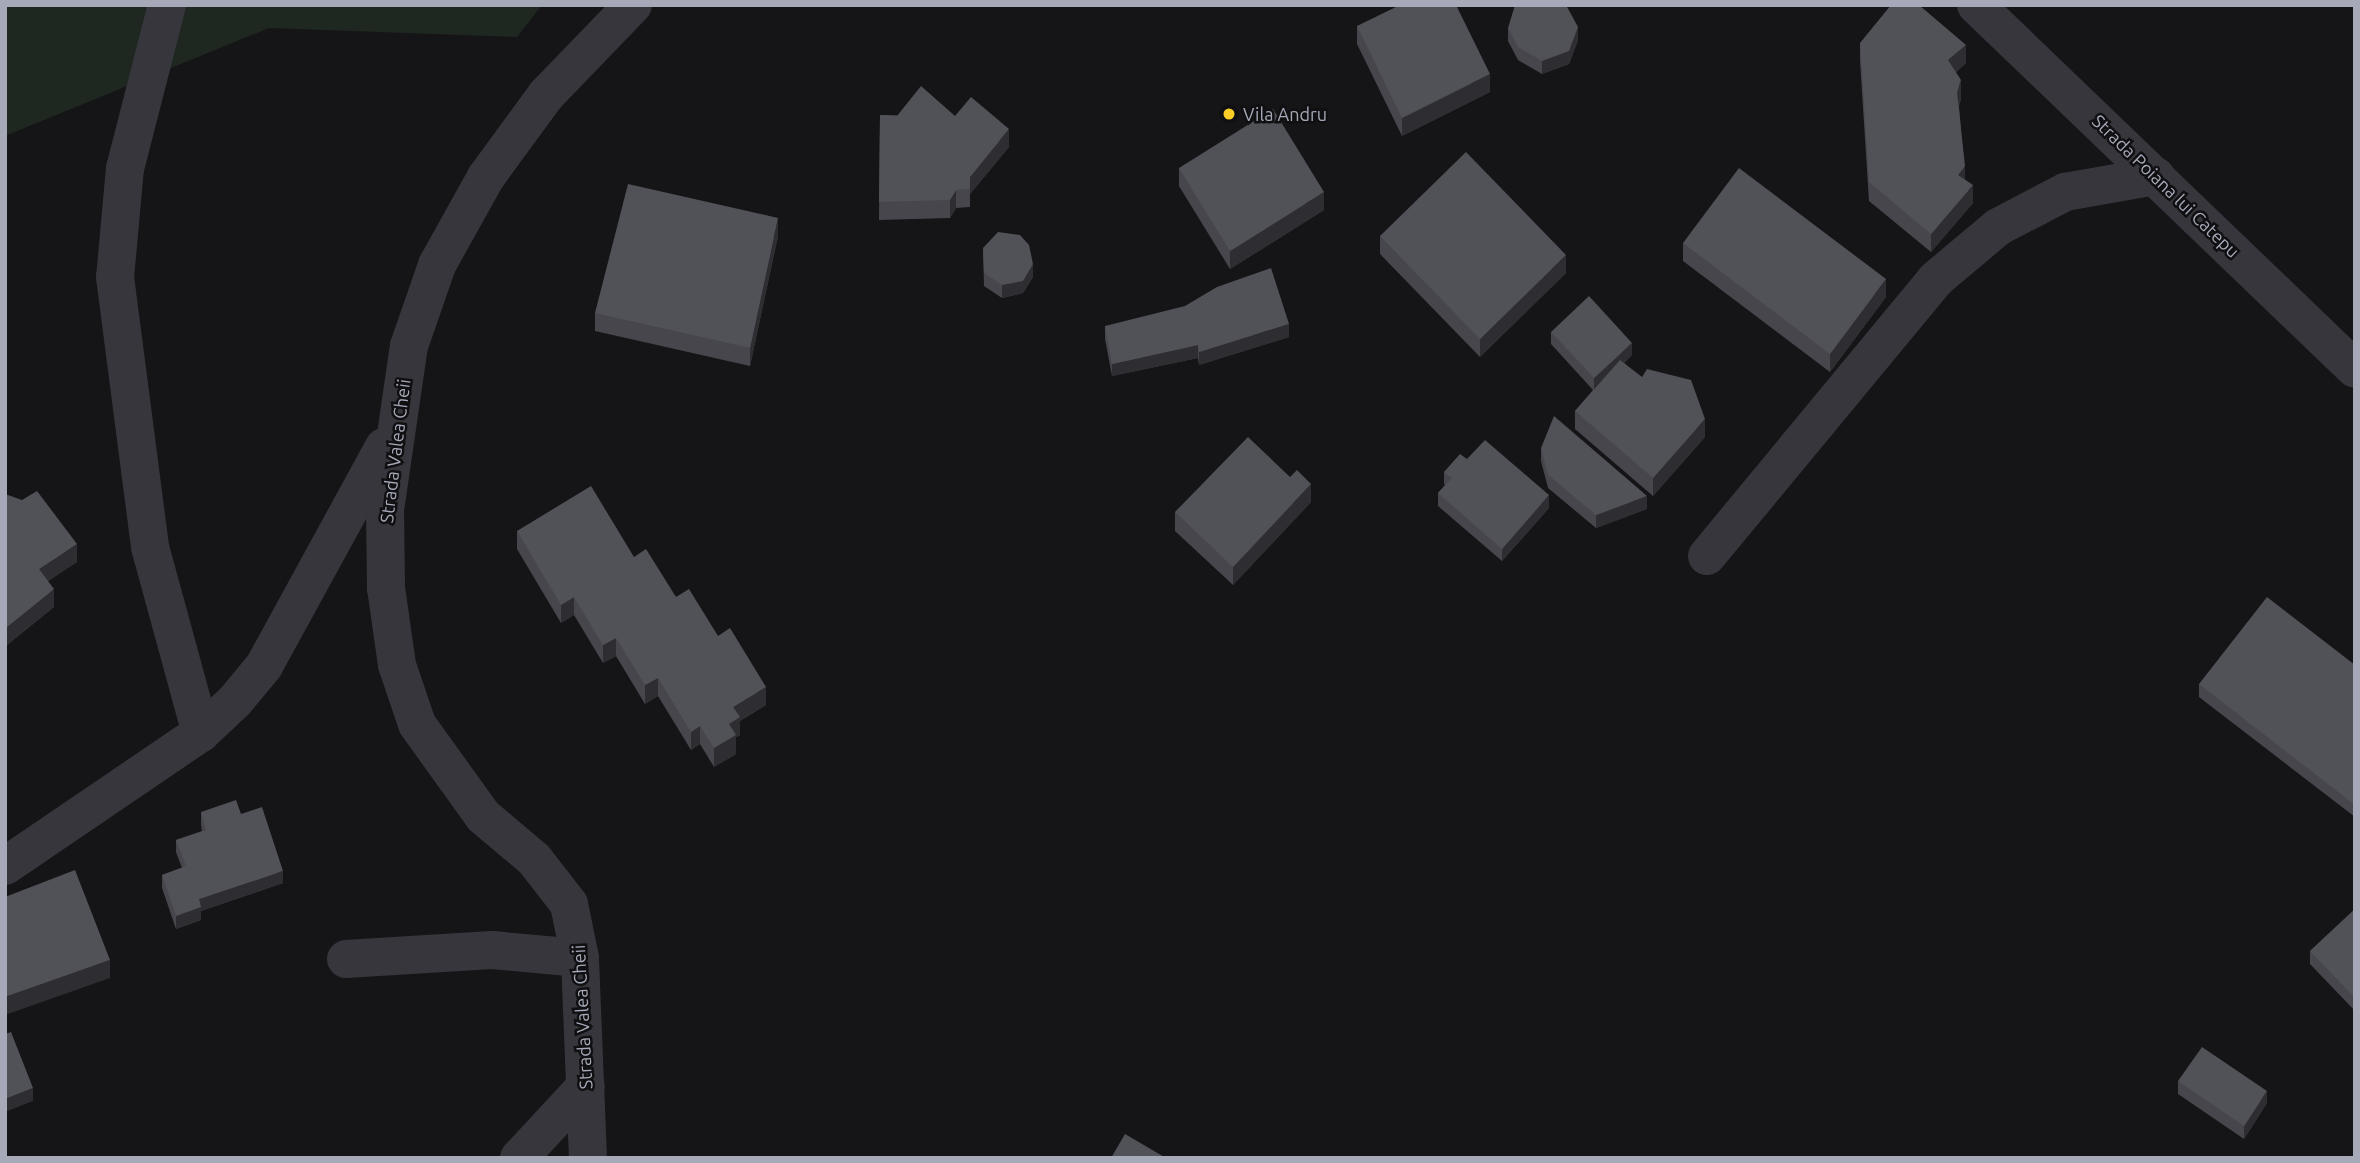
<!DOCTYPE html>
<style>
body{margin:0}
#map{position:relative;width:2360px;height:1163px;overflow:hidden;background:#151517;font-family:Ubuntu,sans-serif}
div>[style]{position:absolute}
.green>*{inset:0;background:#1f2721}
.minor>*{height:38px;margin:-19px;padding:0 19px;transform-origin:19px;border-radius:19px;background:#36363c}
.wall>*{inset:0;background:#46464c}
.shaded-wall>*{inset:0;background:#2e2e32}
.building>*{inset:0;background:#515158}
.dots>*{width:19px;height:19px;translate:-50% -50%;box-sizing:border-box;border:4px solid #101012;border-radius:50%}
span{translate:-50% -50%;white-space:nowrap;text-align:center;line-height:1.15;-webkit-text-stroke:5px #101012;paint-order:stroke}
.poi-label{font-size:18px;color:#a6a9b8}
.left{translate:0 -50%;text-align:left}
.street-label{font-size:18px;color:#a6a9b8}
.frame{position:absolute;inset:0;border:7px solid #a6a9b8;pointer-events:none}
</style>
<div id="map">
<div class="green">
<div style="clip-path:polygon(5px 5px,542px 5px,517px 37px,269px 28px,5px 136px)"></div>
</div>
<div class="minor">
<div style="left:167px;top:5px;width:168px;rotate:104.4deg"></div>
<div style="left:125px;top:168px;width:109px;rotate:95.2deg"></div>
<div style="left:115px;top:277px;width:272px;rotate:82.6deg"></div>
<div style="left:150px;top:547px;width:193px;rotate:74.7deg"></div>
<div style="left:1976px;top:5px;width:525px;rotate:43.84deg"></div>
<div style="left:1707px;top:556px;width:358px;rotate:-50.4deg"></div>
<div style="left:1935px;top:280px;width:82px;rotate:-40.1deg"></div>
<div style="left:1998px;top:227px;width:76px;rotate:-27.6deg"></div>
<div style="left:2065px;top:192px;width:92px;rotate:-10deg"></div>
<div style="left:5px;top:866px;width:237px;rotate:-34.2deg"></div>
<div style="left:201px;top:733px;width:47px;rotate:-43.3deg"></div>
<div style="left:235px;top:701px;width:45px;rotate:-50.4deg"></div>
<div style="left:264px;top:666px;width:250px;rotate:-61.3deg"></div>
<div style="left:346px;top:959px;width:146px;rotate:-3.5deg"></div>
<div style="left:492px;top:950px;width:88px;rotate:5.2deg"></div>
<div style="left:519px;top:1158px;width:98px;rotate:-47.1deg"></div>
<div style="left:588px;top:1158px;width:200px;rotate:-92.3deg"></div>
<div style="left:580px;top:958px;width:55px;rotate:-101.5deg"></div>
<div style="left:569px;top:904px;width:57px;rotate:-127.9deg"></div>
<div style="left:534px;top:859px;width:67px;rotate:-139.9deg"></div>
<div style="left:483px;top:816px;width:113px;rotate:-125.7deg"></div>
<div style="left:417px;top:724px;width:62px;rotate:-108.7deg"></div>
<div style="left:397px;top:665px;width:78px;rotate:-98.1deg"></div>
<div style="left:386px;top:588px;width:78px;rotate:-90.7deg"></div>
<div style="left:385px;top:510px;width:166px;rotate:-81.7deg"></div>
<div style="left:409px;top:346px;width:86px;rotate:-70.9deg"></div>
<div style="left:437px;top:265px;width:101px;rotate:-60.9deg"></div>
<div style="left:486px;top:177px;width:102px;rotate:-53.8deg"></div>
<div style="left:546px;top:95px;width:125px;rotate:-46deg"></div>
</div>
<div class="wall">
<div style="clip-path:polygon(1357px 26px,1490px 92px,1402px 136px,1357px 44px)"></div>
<div style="clip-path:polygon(1508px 28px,1578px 40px,1569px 64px,1542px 74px,1518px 60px,1508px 41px)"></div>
<div style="clip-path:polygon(1860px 43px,1966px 63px,1956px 72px,1961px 99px,1959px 106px,1965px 180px,1973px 203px,1931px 252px,1869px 201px,1860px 61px)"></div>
<div style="clip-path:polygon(880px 115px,955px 116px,1009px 147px,970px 194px,970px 207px,956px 208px,950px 218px,879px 220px)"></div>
<div style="clip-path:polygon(1179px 168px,1324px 210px,1230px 269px,1179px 186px)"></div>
<div style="clip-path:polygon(778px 236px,750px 366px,595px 331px,595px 313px)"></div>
<div style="clip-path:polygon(1380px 236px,1566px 273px,1480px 357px,1380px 254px)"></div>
<div style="clip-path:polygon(1683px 243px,1886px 297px,1830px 372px,1683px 261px)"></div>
<div style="clip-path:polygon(983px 248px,1033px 277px,1023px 293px,1002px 298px,984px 286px)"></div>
<div style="clip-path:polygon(1105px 326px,1289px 337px,1199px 365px,1198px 358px,1112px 376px,1105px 339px)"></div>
<div style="clip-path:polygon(1551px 332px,1632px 355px,1624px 363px,1705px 437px,1653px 496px,1575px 429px,1575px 411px,1593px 390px,1551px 344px)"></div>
<div style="clip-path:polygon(1541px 448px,1647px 509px,1596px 528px,1548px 488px,1541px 461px)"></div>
<div style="clip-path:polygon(1467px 459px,1549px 508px,1502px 561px,1438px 506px,1438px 493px,1445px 485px,1444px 484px,1444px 472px)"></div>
<div style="clip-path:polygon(5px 494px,77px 562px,48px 581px,54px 607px,7px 645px,5px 642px)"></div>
<div style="clip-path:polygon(1311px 502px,1233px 585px,1175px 531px,1175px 512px)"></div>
<div style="clip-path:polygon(517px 531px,634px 557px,718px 636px,766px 705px,740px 721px,740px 735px,736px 737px,736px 754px,714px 767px,700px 744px,691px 750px,658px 696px,645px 704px,616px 656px,603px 663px,574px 615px,561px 623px,517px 549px)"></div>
<div style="clip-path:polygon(2355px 665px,2355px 817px,2199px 697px,2199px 684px)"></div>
<div style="clip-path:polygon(201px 812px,241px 814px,283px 883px,201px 911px,201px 920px,176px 929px,162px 888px,162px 875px,182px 868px,176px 852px,176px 840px,202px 831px,201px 825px)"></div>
<div style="clip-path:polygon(2355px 909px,2355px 1011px,2310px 964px,2310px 951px)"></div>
<div style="clip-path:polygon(2178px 1081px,2267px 1103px,2244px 1139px,2178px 1094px)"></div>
</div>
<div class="shaded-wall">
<div style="clip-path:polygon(1578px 27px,1578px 40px,1569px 64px,1542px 74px,1542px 61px)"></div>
<div style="clip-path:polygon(1966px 45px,1966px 63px,1948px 78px,1948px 60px)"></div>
<div style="clip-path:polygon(1490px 74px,1490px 92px,1402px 136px,1402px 118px)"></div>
<div style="clip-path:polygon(1961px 80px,1961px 99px,1957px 110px,1957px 92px)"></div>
<div style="clip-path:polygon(1009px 129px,1009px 147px,970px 194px,970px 177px)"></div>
<div style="clip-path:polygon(1965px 166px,1965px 184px,1958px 175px)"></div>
<div style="clip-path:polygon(1973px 185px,1973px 203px,1931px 252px,1931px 234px)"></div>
<div style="clip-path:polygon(956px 190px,956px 208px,950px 218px,950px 200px)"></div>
<div style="clip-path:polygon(1324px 192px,1324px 210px,1230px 269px,1230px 251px)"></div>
<div style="clip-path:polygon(778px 218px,778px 236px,750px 366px,750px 348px)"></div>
<div style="clip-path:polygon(1566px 255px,1566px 273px,1480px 357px,1480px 339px)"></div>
<div style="clip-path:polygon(1033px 264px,1033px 277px,1023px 293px,1002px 298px,1002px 285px)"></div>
<div style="clip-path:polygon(1886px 279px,1886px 297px,1830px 372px,1830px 354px)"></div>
<div style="clip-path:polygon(1289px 324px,1289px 337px,1199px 365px,1199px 352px)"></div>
<div style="clip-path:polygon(1632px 343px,1632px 355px,1594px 390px,1594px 378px)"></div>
<div style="clip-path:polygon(1198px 345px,1198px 358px,1112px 376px,1112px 364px)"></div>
<div style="clip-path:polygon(1705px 419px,1705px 437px,1653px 496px,1653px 478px)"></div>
<div style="clip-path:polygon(1311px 484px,1311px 502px,1233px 585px,1233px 567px)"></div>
<div style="clip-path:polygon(1549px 495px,1549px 508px,1502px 561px,1502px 549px)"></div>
<div style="clip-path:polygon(1647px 496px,1647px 509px,1596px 528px,1596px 515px)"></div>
<div style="clip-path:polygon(77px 544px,77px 562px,39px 587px,39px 569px)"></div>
<div style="clip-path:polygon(54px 589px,54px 607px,7px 645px,7px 627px)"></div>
<div style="clip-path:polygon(574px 597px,574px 615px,561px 623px,561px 605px)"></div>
<div style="clip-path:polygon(616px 638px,616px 656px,603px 663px,603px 645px)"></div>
<div style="clip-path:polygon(658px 678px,658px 696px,645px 704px,645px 685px)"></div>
<div style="clip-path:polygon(766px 687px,766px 705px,740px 721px,740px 735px,736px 737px,736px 754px,714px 767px,714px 748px,729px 724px,733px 707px)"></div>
<div style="clip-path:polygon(700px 726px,700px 744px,691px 750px,691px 732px)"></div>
<div style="clip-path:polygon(283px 871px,283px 883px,201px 911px,201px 920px,176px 929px,176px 916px,199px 899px)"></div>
<div style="clip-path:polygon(110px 960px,110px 978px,5px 1015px,5px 997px)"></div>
<div style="clip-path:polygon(33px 1088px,33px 1101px,5px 1112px,5px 1099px)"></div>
<div style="clip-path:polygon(2267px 1091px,2267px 1103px,2244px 1139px,2244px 1126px)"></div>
</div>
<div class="building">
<div style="clip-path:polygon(1400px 5px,1456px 5px,1490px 74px,1402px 118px,1357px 26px)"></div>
<div style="clip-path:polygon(1515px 5px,1566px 5px,1578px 27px,1569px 51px,1542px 61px,1518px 47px,1508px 28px)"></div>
<div style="clip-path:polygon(1891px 5px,1919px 5px,1966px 45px,1948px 60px,1961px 80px,1957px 92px,1965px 166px,1958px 175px,1973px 185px,1931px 234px,1869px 182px,1860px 43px)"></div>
<div style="clip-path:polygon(921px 86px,955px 116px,971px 97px,1009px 129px,970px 177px,970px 189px,956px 190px,950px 200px,879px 202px,880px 115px,897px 116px)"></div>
<div style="clip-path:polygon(1273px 109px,1324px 192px,1230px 251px,1179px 168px)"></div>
<div style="clip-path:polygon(1466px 152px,1566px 255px,1480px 339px,1380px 236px)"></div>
<div style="clip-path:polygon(1739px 168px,1886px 279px,1830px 354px,1683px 243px)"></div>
<div style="clip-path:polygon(628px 184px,778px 218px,750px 348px,595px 313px)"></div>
<div style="clip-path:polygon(998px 232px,1020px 235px,1029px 245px,1033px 264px,1023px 281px,1002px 285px,984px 273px,983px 248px)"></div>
<div style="clip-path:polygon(1271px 268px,1289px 324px,1199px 352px,1198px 345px,1112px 364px,1105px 326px,1185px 306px,1217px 287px)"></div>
<div style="clip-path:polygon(1589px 296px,1632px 343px,1594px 378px,1551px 332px)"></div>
<div style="clip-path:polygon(1620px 360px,1642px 377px,1647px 369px,1691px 380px,1705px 419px,1653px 478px,1575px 411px)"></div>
<div style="clip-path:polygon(1554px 416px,1647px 496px,1596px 515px,1548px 475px,1541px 448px)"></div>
<div style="clip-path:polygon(1248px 437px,1290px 477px,1297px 470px,1311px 484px,1233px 567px,1175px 512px)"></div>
<div style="clip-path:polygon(1485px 440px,1549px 495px,1502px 549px,1438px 493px,1452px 478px,1444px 472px,1460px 454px,1467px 459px)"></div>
<div style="clip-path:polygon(591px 486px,634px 557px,646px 549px,676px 597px,689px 589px,718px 636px,730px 628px,766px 687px,733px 707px,740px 717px,729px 724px,736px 735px,714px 748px,700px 726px,691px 732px,658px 678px,645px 685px,616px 638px,603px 645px,574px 597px,561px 605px,517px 531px)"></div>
<div style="clip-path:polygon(37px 491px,77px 544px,39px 569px,54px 589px,7px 627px,5px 624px,5px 494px,22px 500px)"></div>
<div style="clip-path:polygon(2267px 597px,2355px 665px,2355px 805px,2199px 684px)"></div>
<div style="clip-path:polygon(236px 800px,241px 814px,262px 807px,283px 871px,199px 899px,201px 907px,176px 916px,162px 875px,186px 866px,176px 840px,206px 830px,201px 812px)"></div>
<div style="clip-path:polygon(75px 870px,110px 960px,5px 997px,5px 897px)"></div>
<div style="clip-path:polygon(2355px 909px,2355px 998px,2310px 951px)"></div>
<div style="clip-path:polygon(11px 1032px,33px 1088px,5px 1099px,5px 1034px)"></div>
<div style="clip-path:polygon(2202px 1047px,2267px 1091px,2244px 1126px,2178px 1081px)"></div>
<div style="clip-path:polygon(1125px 1134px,1166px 1158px,1111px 1158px)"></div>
</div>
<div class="dots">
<div style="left:1229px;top:114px;background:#fccd27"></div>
</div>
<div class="poi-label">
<span class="left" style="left:1243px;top:114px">Vila Andru</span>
</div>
<div class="street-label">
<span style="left:2166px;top:186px;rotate:44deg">Strada Poiana lui Catepu</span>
<span style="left:395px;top:451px;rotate:-83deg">Strada Valea Cheii</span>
<span style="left:582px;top:1017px;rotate:-93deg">Strada Valea Cheii</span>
</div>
<div class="frame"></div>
</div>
